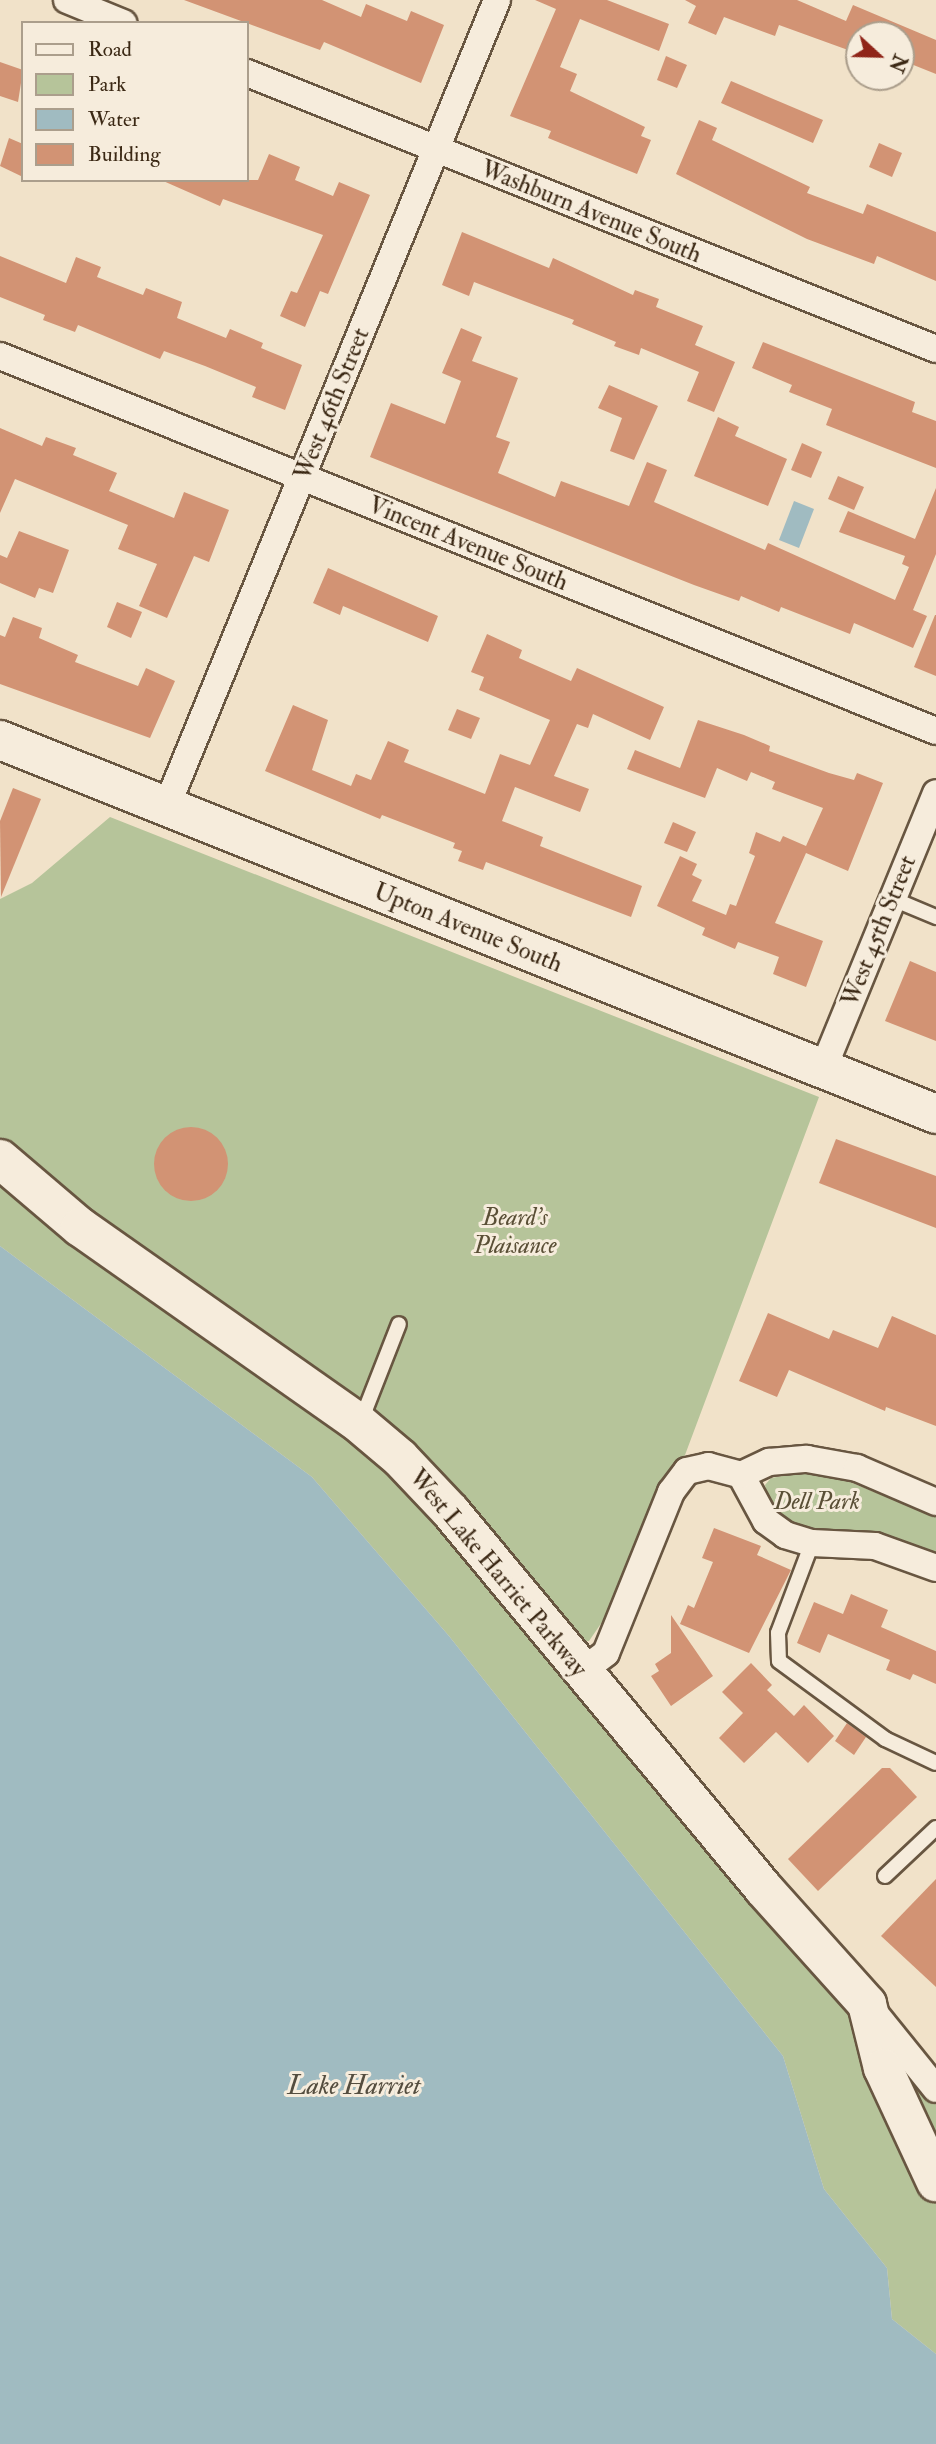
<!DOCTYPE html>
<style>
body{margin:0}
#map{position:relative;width:936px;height:2444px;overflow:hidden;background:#f1e2c9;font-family:"IM FELL Double Pica",serif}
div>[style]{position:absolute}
.green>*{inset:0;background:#b6c49a}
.water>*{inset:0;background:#a0bbc1}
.building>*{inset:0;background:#d29374}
.round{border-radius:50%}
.roads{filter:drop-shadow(2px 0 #685641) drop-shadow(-2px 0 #685641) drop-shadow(0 2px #685641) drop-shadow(0 -2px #685641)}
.lane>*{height:14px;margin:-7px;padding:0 7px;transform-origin:7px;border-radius:7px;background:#f6ecdc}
.street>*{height:26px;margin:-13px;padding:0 13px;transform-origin:13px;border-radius:13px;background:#f6ecdc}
.secondary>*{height:38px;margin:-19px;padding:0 19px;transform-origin:19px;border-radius:19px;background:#f6ecdc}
span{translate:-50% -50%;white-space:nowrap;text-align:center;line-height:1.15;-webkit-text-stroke:6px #f6ecdc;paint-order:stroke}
.street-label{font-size:24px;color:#3b2814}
.park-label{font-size:24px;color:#5a4f36;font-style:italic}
.water-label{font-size:26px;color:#544d3f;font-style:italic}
.legend{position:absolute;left:21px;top:21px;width:228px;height:161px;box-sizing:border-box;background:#f6ecdc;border:2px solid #ab9e8c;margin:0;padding:9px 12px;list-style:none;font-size:21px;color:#3b2814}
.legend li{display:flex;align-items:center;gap:14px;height:35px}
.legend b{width:35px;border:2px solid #ab9e8c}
.north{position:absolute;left:845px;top:21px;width:70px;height:70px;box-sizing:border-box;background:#f6ecdc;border:2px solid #ab9e8c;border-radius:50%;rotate:112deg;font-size:19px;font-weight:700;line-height:28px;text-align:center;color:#3b2814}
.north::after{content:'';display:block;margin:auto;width:24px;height:32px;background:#8f2418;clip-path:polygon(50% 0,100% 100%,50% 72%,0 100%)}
</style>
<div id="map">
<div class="green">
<div style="clip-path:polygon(110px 817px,819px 1097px,685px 1455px,661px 1482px,611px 1609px,589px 1641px,581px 1642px,517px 1579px,0 1144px,0 899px,32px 883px)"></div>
<div style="clip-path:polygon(0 1159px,337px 1407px,936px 2089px,936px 2354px,892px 2319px,887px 2268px,824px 2189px,783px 2056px,449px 1636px,312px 1477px,0 1246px)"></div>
<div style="clip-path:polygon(807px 1472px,835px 1476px,936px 1517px,936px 1555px,878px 1535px,805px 1528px,783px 1519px,769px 1500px,765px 1485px,771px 1478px)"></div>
</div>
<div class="water">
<div style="clip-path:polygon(794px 501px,814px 509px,799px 548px,779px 540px)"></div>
<div style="clip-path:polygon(0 1246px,312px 1477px,449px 1636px,783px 2056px,824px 2189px,887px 2268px,892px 2319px,936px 2354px,936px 2444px,0 2444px)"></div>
</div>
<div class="building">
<div style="clip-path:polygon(184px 0,322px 0,361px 17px,366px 4px,407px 21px,411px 11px,444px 25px,421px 83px,324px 42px,320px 50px)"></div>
<div style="clip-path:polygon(535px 0,607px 0,669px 24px,659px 51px,580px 19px,560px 67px,577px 74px,570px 91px,645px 127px,641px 136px,651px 140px,637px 174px,548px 138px,551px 131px,510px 116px,556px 9px)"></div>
<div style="clip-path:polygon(685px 0,797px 0,846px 21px,853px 5px,936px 40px,936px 74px,901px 60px,901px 35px,859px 35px,859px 54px,779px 25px,775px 36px,724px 17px,716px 35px,688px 23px,696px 6px)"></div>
<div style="clip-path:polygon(666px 56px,687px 65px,677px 88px,657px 80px)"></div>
<div style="clip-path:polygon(0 62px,23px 70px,18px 102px,0 96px)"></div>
<div style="clip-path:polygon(731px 81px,823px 120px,813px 143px,721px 103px)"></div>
<div style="clip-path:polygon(699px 120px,717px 128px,712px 140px,810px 187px,807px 193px,863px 214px,867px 204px,936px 232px,936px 281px,877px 256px,874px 264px,807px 239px,676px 174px)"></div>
<div style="clip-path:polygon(9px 138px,23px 144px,23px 177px,0 166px)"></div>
<div style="clip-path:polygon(879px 143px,902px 153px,892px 177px,869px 167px)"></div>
<div style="clip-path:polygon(269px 154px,300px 167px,295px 180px,333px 196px,339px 182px,370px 195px,328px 294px,320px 291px,305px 327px,280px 316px,291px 291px,297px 293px,323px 235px,223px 199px,220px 206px,161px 180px,258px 180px)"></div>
<div style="clip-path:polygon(462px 232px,549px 268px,553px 258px,633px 295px,635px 290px,659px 299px,656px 307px,703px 326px,695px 345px,735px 362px,714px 412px,687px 401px,699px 372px,641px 348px,639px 355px,614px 346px,616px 342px,572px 324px,574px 320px,474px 282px,469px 296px,442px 285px)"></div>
<div style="clip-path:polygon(0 256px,66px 283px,76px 257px,101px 267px,97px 277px,143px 295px,146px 288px,182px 302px,177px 318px,226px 338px,230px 329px,263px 343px,261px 348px,302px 365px,285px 410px,252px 397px,256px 387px,205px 366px,164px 351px,160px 359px,78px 325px,75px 332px,43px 320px,45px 315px,0 297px)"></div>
<div style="clip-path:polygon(461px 328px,482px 337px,472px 361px,518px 378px,496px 437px,510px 442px,498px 473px,555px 497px,561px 481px,629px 506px,647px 462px,667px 470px,654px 502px,765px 550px,768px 543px,895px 600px,909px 567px,902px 564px,905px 556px,839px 532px,848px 511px,915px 539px,936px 488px,936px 554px,913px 610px,927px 616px,913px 648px,854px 623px,850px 634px,781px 607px,779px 612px,741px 596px,739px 601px,694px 585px,370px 457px,391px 403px,445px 424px,461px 381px,442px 373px)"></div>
<div style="clip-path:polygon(763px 342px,915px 402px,912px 412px,936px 421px,936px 468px,826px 425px,832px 409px,789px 392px,792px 385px,752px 368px)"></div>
<div style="clip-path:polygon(609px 385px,658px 406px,634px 460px,610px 451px,622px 418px,598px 408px)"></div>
<div style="clip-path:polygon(718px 417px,739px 427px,735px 436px,787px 459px,768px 506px,694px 476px)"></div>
<div style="clip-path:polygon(0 428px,42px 446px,46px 437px,76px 448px,73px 455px,117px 473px,109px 491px,174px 518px,184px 492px,229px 510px,209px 562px,194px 556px,167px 618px,139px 606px,157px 564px,118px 549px,128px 525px,15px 479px,0 513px)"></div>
<div style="clip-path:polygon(802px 443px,822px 452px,811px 478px,791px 470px)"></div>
<div style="clip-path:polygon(838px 476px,864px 487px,854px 510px,828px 499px)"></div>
<div style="clip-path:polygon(19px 531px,69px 550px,53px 593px,39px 588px,35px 598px,0 583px,0 555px,7px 558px)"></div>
<div style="clip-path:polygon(328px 568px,438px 616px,428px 642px,343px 606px,340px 615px,313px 603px)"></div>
<div style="clip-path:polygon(117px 602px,142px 612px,131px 638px,107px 627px)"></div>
<div style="clip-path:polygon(935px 615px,936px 615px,936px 676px,914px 667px)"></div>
<div style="clip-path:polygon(13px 617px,42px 628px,39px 638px,78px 655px,75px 662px,138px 686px,146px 668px,175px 681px,150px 738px,0 684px,0 635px,5px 637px)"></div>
<div style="clip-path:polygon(487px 634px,522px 650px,519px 658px,571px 681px,577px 668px,664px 707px,650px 740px,593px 714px,588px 728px,577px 724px,554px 776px,589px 789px,580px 812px,515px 787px,502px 821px,543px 837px,540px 846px,642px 886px,631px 917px,486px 862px,483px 870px,458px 861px,462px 851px,453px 848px,455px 843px,382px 815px,380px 819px,265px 771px,293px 705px,328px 720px,312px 770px,351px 786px,356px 774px,371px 780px,388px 741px,409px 750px,404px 762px,485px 794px,500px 754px,530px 765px,550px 720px,479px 690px,484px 677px,471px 672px)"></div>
<div style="clip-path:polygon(457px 709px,480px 718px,471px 739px,448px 730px)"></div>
<div style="clip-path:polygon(698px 720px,744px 735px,770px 746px,769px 751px,829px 773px,854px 780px,857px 773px,883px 783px,848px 871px,806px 853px,775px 923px,823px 941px,806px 987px,773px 974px,779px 957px,738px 942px,735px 949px,702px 935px,705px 928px,657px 906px,680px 856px,697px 864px,692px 875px,702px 880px,692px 901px,726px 915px,730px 904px,736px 906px,755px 856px,749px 853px,756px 832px,780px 842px,783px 836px,806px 846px,823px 808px,772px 789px,775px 782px,751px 772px,747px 781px,717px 768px,705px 798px,627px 769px,635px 750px,680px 768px)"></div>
<div style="clip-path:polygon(13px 788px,41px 799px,1px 897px,0 821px)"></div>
<div style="clip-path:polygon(673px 822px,696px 832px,687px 852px,664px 843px)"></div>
<div style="clip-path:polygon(910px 961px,936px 972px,936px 1041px,885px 1021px)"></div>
<div class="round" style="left:154px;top:1127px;width:74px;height:74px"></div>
<div style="clip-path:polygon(836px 1139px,936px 1176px,936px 1228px,819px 1183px)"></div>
<div style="clip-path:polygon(768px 1313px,829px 1339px,833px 1330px,878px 1348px,892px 1316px,936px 1335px,936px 1426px,886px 1407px,885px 1411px,789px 1370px,777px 1397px,739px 1381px)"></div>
<div style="clip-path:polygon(714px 1528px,761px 1546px,757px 1555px,791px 1570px,749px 1653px,680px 1624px,688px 1605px,694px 1608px,713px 1562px,702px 1558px)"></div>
<div style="clip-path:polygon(851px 1594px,888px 1610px,881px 1627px,936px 1651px,936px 1684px,913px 1674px,910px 1680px,886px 1670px,890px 1660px,828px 1634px,820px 1653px,797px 1643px,814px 1602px,843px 1614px)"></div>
<div style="clip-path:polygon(671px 1615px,713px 1676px,671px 1706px,651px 1676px,659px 1671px,655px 1664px,671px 1653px)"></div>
<div style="clip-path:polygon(751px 1663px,772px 1685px,767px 1690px,794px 1716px,804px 1705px,834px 1736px,808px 1763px,776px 1732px,744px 1763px,719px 1738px,743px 1713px,722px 1692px)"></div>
<div style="clip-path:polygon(847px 1723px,866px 1737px,854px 1755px,835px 1741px)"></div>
<div style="clip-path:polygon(882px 1768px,890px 1768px,917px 1797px,818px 1891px,788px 1859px)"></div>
<div style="clip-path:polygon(936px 1879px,936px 1987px,881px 1936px)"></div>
</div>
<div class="roads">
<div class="lane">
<div style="left:893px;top:899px;width:47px;rotate:22.7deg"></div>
<div style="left:356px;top:1419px;width:15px;rotate:-48deg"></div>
<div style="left:366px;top:1408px;width:90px;rotate:-68.6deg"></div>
<div style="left:812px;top:1543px;width:96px;rotate:110.7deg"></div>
<div style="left:778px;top:1633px;width:28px;rotate:88deg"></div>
<div style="left:779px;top:1661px;width:132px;rotate:36.3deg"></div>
<div style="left:885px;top:1739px;width:56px;rotate:25.2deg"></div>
<div style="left:885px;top:1876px;width:70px;rotate:-43.3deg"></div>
</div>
<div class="street">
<div style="left:67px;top:0;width:61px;rotate:22.3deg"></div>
<div style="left:247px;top:73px;width:742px;rotate:21.83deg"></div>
<div style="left:0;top:356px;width:1008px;rotate:21.83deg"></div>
<div style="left:166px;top:808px;width:873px;rotate:-67.72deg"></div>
<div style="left:823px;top:1069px;width:298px;rotate:-67.7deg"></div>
<div style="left:741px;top:1475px;width:52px;rotate:61.5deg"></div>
<div style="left:766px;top:1521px;width:24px;rotate:36deg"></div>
<div style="left:785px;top:1535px;width:28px;rotate:17deg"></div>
<div style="left:812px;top:1543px;width:63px;rotate:2.7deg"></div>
<div style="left:875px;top:1546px;width:65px;rotate:19.8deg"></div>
<div style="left:581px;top:1672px;width:31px;rotate:-37deg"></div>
<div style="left:606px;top:1653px;width:174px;rotate:-68deg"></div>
<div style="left:671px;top:1492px;width:26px;rotate:-53deg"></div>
<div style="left:687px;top:1471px;width:22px;rotate:-13deg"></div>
<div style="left:708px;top:1466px;width:34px;rotate:15deg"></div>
<div style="left:741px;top:1475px;width:31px;rotate:-25deg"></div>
<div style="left:769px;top:1462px;width:38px;rotate:-5deg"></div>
<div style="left:807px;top:1459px;width:51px;rotate:10.2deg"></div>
<div style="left:857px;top:1468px;width:86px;rotate:23.3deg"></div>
<div style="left:873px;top:2011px;width:100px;rotate:51.1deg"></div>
</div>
<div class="secondary">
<div style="left:0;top:740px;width:1008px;rotate:21.78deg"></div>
<div style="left:0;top:1159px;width:105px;rotate:40.4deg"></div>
<div style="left:80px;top:1227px;width:336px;rotate:35.1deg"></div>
<div style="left:355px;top:1420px;width:59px;rotate:40.2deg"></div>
<div style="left:400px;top:1458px;width:74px;rotate:46.6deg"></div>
<div style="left:451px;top:1512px;width:489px;rotate:50.3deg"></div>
<div style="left:763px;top:1888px;width:156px;rotate:48.1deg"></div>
<div style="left:867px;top:2004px;width:66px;rotate:76deg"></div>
<div style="left:883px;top:2068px;width:126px;rotate:65.1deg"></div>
</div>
</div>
<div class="street-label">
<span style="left:591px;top:212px;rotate:22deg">Washburn Avenue South</span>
<span style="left:332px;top:404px;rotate:-68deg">West 46th Street</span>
<span style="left:468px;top:544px;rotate:22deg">Vincent Avenue South</span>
<span style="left:468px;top:928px;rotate:22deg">Upton Avenue South</span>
<span style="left:879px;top:931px;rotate:-68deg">West 45th Street</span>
<span style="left:498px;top:1573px;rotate:50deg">West Lake Harriet Parkway</span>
</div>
<div class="park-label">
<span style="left:515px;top:1232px">Beard's<br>Plaisance</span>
<span style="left:817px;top:1502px">Dell Park</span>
</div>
<div class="water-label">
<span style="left:354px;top:2087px">Lake Harriet</span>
</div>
<ul class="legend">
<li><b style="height:9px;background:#f6ecdc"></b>Road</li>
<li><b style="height:19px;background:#b6c49a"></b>Park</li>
<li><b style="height:19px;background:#a0bbc1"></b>Water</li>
<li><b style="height:19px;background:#d29374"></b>Building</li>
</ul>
<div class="north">N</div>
</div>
